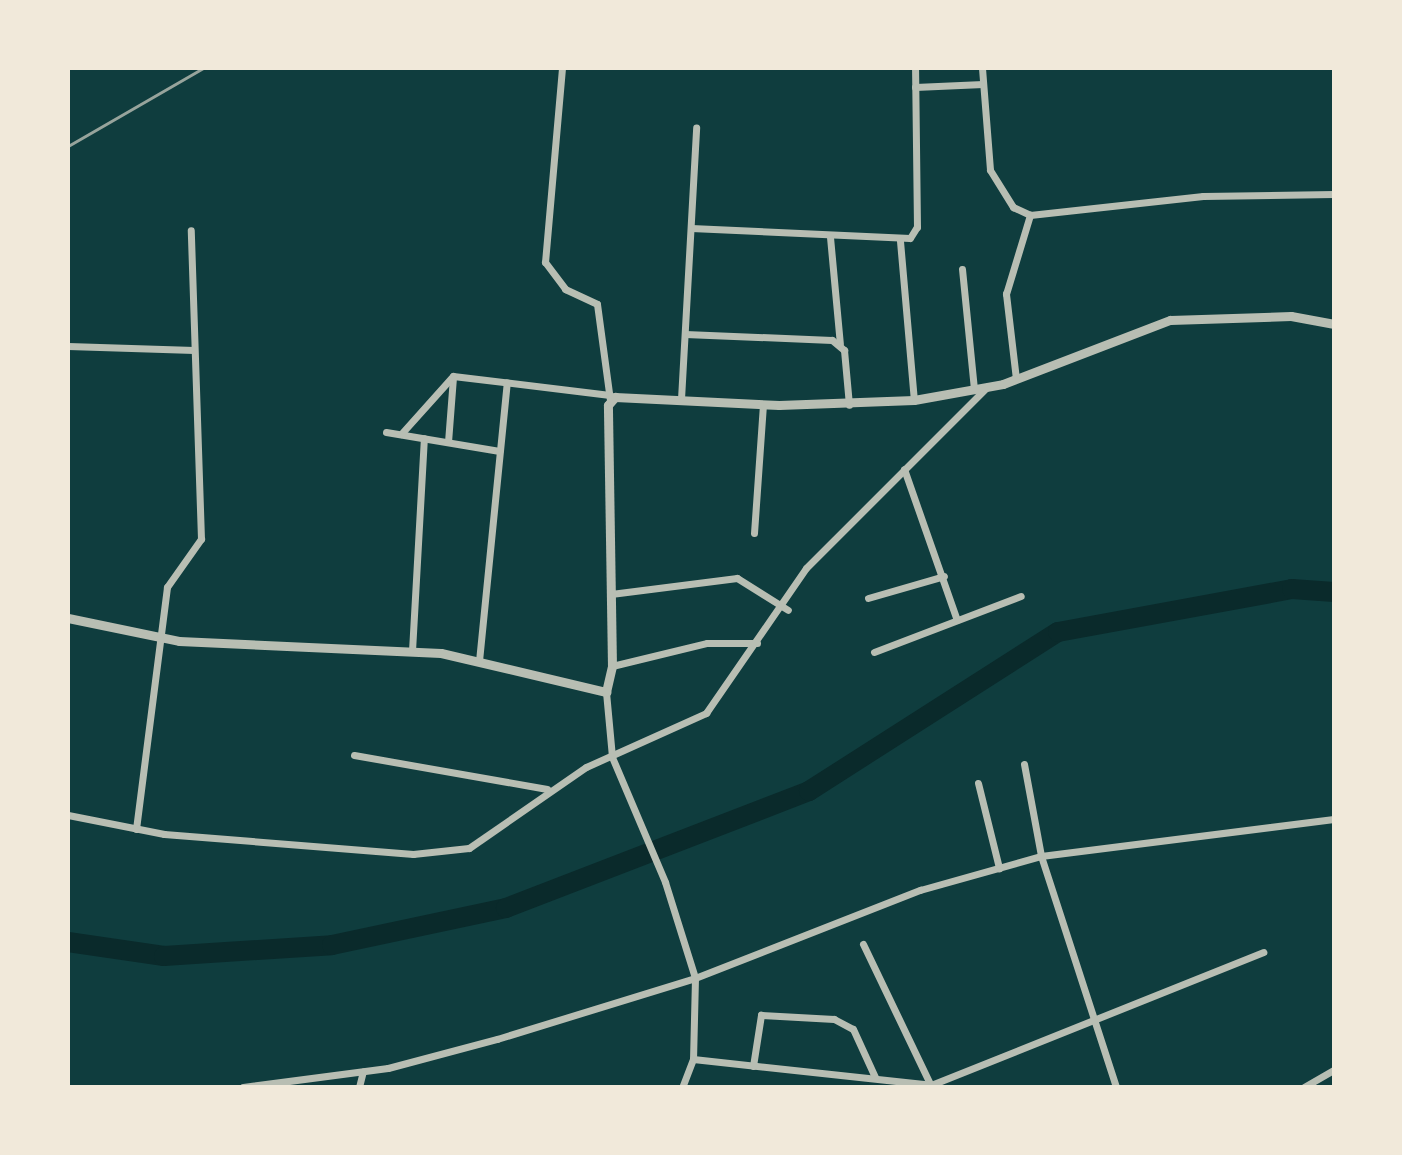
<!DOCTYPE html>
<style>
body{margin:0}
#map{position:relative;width:1402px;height:1155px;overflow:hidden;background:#0f3d3e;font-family:"Fira Sans",sans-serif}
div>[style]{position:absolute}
.river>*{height:20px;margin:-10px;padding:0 10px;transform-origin:10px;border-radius:10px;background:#0a2a2b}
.minor>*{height:7px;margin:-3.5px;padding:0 3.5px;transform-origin:3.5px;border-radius:3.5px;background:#b8beb3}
.tertiary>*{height:9px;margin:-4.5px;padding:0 4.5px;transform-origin:4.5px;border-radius:4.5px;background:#b8beb3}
.rail>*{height:3px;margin:-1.5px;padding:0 1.5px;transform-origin:1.5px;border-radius:1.5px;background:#97a49c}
span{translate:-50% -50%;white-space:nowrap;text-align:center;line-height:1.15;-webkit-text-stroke:8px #f1e9da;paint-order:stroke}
.frame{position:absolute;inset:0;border:70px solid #f1e9da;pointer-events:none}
</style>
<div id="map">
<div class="river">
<div style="left:68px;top:942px;width:97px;rotate:8.3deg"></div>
<div style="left:164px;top:956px;width:168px;rotate:-3.7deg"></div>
<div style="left:332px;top:945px;width:178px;rotate:-12deg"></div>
<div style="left:506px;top:908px;width:325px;rotate:-21.1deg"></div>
<div style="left:809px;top:791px;width:295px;rotate:-32.6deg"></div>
<div style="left:1058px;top:632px;width:238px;rotate:-10.4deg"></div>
<div style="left:1292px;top:589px;width:42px;rotate:4.1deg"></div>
</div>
<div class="minor">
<div style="left:562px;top:68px;width:195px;rotate:95deg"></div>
<div style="left:545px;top:262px;width:34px;rotate:53deg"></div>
<div style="left:565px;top:289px;width:35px;rotate:25deg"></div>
<div style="left:597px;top:304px;width:97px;rotate:82.3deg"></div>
<div style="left:982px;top:68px;width:102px;rotate:85.5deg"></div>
<div style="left:990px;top:170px;width:44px;rotate:58.1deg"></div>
<div style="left:1013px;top:207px;width:19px;rotate:25deg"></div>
<div style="left:915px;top:87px;width:68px;rotate:-2.5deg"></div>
<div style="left:691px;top:228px;width:219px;rotate:2.6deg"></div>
<div style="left:910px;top:238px;width:13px;rotate:-58deg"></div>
<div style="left:917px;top:227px;width:159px;rotate:-90.7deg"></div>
<div style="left:830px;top:237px;width:107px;rotate:84.7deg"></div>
<div style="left:900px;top:241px;width:160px;rotate:85deg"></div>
<div style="left:962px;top:269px;width:121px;rotate:84.3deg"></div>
<div style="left:685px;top:334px;width:147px;rotate:2.3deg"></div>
<div style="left:832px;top:340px;width:16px;rotate:40deg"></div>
<div style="left:844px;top:350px;width:55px;rotate:84.8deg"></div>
<div style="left:68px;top:346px;width:126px;rotate:1.8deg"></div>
<div style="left:1016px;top:379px;width:86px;rotate:-96.7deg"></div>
<div style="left:1006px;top:294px;width:83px;rotate:-73.1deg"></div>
<div style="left:1030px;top:215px;width:174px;rotate:-6.3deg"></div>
<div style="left:1203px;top:196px;width:131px;rotate:-0.9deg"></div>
<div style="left:681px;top:399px;width:272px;rotate:-86.8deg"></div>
<div style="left:386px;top:432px;width:115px;rotate:9.5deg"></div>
<div style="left:401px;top:434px;width:78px;rotate:-48.1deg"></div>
<div style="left:453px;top:376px;width:158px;rotate:6.9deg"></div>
<div style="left:448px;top:442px;width:65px;rotate:-85.6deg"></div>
<div style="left:904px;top:469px;width:160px;rotate:70.7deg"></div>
<div style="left:754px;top:533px;width:129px;rotate:-86deg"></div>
<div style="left:611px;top:594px;width:127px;rotate:-7.2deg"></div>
<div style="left:737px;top:578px;width:60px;rotate:32.1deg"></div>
<div style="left:868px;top:598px;width:79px;rotate:-16.1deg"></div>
<div style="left:412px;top:651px;width:213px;rotate:-86.8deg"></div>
<div style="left:874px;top:652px;width:157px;rotate:-20.9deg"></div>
<div style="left:479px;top:661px;width:280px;rotate:-84.3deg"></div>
<div style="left:612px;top:666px;width:98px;rotate:-13.6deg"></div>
<div style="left:707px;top:643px;width:50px"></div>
<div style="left:606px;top:692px;width:65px;rotate:84.7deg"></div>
<div style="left:612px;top:757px;width:136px;rotate:67deg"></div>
<div style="left:665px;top:882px;width:101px;rotate:72.6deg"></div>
<div style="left:695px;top:978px;width:81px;rotate:91.4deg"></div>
<div style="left:693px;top:1059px;width:30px;rotate:111deg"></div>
<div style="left:354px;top:755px;width:196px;rotate:10deg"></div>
<div style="left:1024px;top:764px;width:94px;rotate:79.5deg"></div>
<div style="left:1041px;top:856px;width:243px;rotate:72deg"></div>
<div style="left:978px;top:783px;width:88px;rotate:76.1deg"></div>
<div style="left:68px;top:815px;width:98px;rotate:11.2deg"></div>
<div style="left:164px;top:834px;width:250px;rotate:4.6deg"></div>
<div style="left:413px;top:854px;width:56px;rotate:-6.1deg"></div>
<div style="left:469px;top:848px;width:142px;rotate:-34.7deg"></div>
<div style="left:586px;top:767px;width:132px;rotate:-24.2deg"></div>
<div style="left:706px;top:713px;width:176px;rotate:-55.4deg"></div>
<div style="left:806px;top:568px;width:257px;rotate:-45deg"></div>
<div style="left:136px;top:829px;width:244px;rotate:-82.7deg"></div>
<div style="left:167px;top:587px;width:59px;rotate:-54.7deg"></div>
<div style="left:201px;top:539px;width:309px;rotate:-91.9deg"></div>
<div style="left:863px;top:944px;width:157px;rotate:64.4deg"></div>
<div style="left:693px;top:1059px;width:239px;rotate:6.2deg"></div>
<div style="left:931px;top:1085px;width:358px;rotate:-21.8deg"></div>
<div style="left:753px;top:1066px;width:52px;rotate:-81.1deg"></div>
<div style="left:761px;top:1015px;width:73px;rotate:3.1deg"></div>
<div style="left:834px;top:1019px;width:21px;rotate:28deg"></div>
<div style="left:853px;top:1029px;width:53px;rotate:65.4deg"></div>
<div style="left:243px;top:1087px;width:146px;rotate:-7.5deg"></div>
<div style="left:388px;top:1068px;width:113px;rotate:-14.9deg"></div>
<div style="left:497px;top:1039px;width:207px;rotate:-17.1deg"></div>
<div style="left:695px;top:978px;width:242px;rotate:-21.4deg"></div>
<div style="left:920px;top:890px;width:126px;rotate:-15.7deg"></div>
<div style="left:1041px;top:856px;width:295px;rotate:-7.2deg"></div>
<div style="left:359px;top:1087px;width:16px;rotate:-76deg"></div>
<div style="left:1304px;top:1087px;width:34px;rotate:-30deg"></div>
</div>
<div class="tertiary">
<div style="left:68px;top:618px;width:113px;rotate:11.7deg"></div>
<div style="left:179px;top:641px;width:262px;rotate:2.6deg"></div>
<div style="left:441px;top:653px;width:170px;rotate:13.3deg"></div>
<div style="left:606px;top:692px;width:27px;rotate:-77deg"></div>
<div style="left:612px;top:666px;width:261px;rotate:-90.9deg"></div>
<div style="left:608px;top:405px;width:11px;rotate:-49deg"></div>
<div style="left:615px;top:397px;width:164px;rotate:2.8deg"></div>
<div style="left:779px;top:405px;width:135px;rotate:-2.1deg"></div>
<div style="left:914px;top:400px;width:90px;rotate:-10.2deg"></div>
<div style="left:1003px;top:384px;width:179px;rotate:-21deg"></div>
<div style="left:1170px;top:320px;width:121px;rotate:-1.9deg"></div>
<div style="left:1291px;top:316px;width:44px;rotate:10.5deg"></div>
</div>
<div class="rail">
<div style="left:68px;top:146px;width:156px;rotate:-30deg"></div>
</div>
<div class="frame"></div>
</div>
